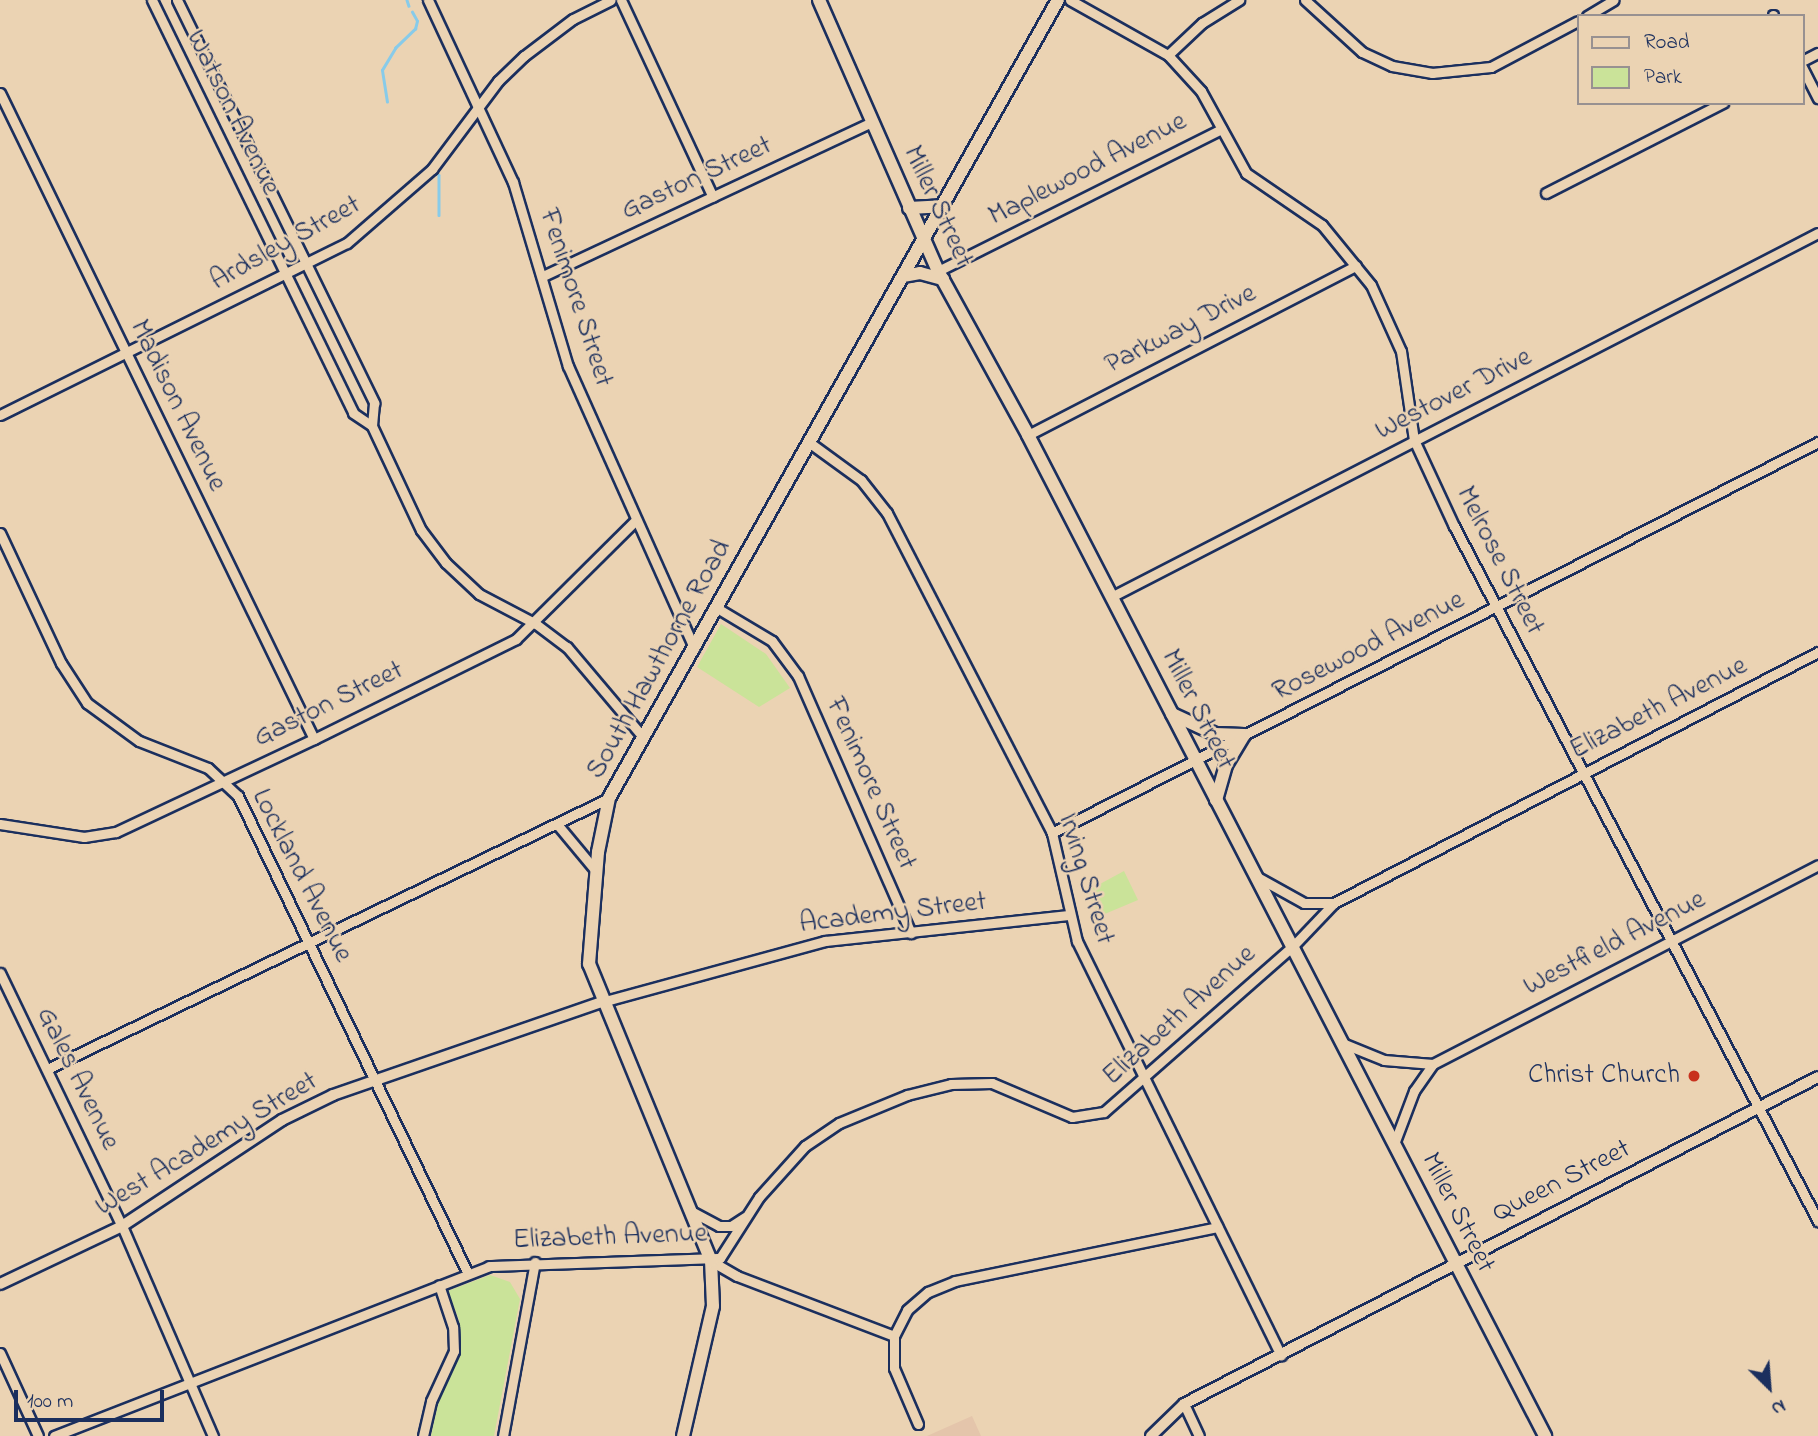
<!DOCTYPE html>
<style>
body{margin:0}
#map{position:relative;width:1818px;height:1436px;overflow:hidden;background:#ebd3b3;font-family:"Indie Flower",sans-serif}
div>[style]{position:absolute}
.built>*{inset:0;background:#e4c5ab}
.green>*{inset:0;background:#cae399}
.stream>*{height:2.5px;margin:-1.25px;padding:0 1.25px;transform-origin:1.25px;border-radius:1.25px;background:#88cbe9}
.roads{filter:drop-shadow(2px 0 #1b2f5e) drop-shadow(-2px 0 #1b2f5e) drop-shadow(0 2px #1b2f5e) drop-shadow(0 -2px #1b2f5e)}
.minor>*{height:9px;margin:-4.5px;padding:0 4.5px;transform-origin:4.5px;border-radius:4.5px;background:#ebd3b3}
.tertiary>*{height:10px;margin:-5px;padding:0 5px;transform-origin:5px;border-radius:5px;background:#ebd3b3}
.secondary>*{height:12px;margin:-6px;padding:0 6px;transform-origin:6px;border-radius:6px;background:#ebd3b3}
.dots>*{width:19px;height:19px;translate:-50% -50%;box-sizing:border-box;border:4px solid #ebd3b3;border-radius:50%}
span{translate:-50% -50%;white-space:nowrap;text-align:center;line-height:1.15;-webkit-text-stroke:5px #ebd3b3;paint-order:stroke}
.street-label{font-size:28px;color:#1b2f5e}
.poi-label{font-size:28px;color:#1b2f5e}
.right{translate:-100% -50%;text-align:right}
.legend{position:absolute;left:1577px;top:14px;width:228px;height:91px;box-sizing:border-box;background:#ebd3b3;border:2px solid #989191;margin:0;padding:9px 12px;list-style:none;font-size:21px;color:#1b2f5e}
.legend li{display:flex;align-items:center;gap:14px;height:35px}
.legend b{width:35px;border:2px solid #989191}
.north{position:absolute;left:1734px;top:1352px;width:70px;height:70px;-webkit-text-stroke:5px #ebd3b3;paint-order:stroke;rotate:155deg;font-size:19px;font-weight:700;line-height:28px;text-align:center;color:#1b2f5e}
.north::after{content:'';display:block;margin:auto;width:24px;height:32px;background:#1b2f5e;clip-path:polygon(50% 0,100% 100%,50% 72%,0 100%)}
.scale{position:absolute;left:14px;top:1390px;width:150px;height:32px;box-sizing:border-box;border:4px solid #1b2f5e;border-top:0;padding-left:9px;font-size:21px;line-height:24px;white-space:nowrap;color:#1b2f5e;-webkit-text-stroke:5px #ebd3b3;paint-order:stroke}
</style>
<div id="map">
<div class="built">
<div style="clip-path:polygon(972px 1416px,981px 1436px,927px 1436px)"></div>
</div>
<div class="green">
<div style="clip-path:polygon(721px 624px,766px 654px,790px 688px,759px 707px,697px 667px)"></div>
<div style="clip-path:polygon(1124px 871px,1138px 900px,1100px 916px,1087px 891px)"></div>
<div style="clip-path:polygon(490px 1275px,510px 1282px,520px 1299px,494px 1436px,431px 1436px,440px 1395px,460px 1348px,459px 1320px,448px 1291px)"></div>
</div>
<div class="stream">
<div style="left:407px;top:0;width:6px;rotate:72deg"></div>
<div style="left:387px;top:102px;width:32px;rotate:-99deg"></div>
<div style="left:382px;top:70px;width:26px;rotate:-59deg"></div>
<div style="left:395px;top:48px;width:28px;rotate:-44deg"></div>
<div style="left:415px;top:29px;width:8px;rotate:-76deg"></div>
<div style="left:417px;top:21px;width:10px;rotate:-119deg"></div>
<div style="left:439px;top:175px;width:40px;rotate:90deg"></div>
</div>
<div class="roads">
<div class="minor">
<div style="left:152px;top:0;width:459px;rotate:64deg"></div>
<div style="left:353px;top:413px;width:23px;rotate:34deg"></div>
<div style="left:177px;top:0;width:449px;rotate:63.9deg"></div>
<div style="left:374px;top:403px;width:23px;rotate:95deg"></div>
<div style="left:372px;top:426px;width:115px;rotate:64.8deg"></div>
<div style="left:421px;top:530px;width:41px;rotate:52.9deg"></div>
<div style="left:446px;top:563px;width:45px;rotate:43.2deg"></div>
<div style="left:479px;top:594px;width:64px;rotate:27.8deg"></div>
<div style="left:536px;top:624px;width:39px;rotate:37deg"></div>
<div style="left:567px;top:647px;width:118px;rotate:49.8deg"></div>
<div style="left:428px;top:0;width:201px;rotate:65deg"></div>
<div style="left:513px;top:182px;width:192px;rotate:73.4deg"></div>
<div style="left:568px;top:366px;width:309px;rotate:65.9deg"></div>
<div style="left:621px;top:0;width:217px;rotate:65deg"></div>
<div style="left:1070px;top:0;width:112px;rotate:29.3deg"></div>
<div style="left:1168px;top:55px;width:49px;rotate:47.5deg"></div>
<div style="left:1201px;top:91px;width:94px;rotate:61.2deg"></div>
<div style="left:1246px;top:173px;width:92px;rotate:34.4deg"></div>
<div style="left:1322px;top:225px;width:77px;rotate:50.8deg"></div>
<div style="left:1371px;top:285px;width:72px;rotate:65.6deg"></div>
<div style="left:1401px;top:351px;width:90px;rotate:81.7deg"></div>
<div style="left:1414px;top:440px;width:95px;rotate:65.1deg"></div>
<div style="left:1454px;top:526px;width:785px;rotate:62.36deg"></div>
<div style="left:1305px;top:0;width:77px;rotate:42.4deg"></div>
<div style="left:1362px;top:52px;width:33px;rotate:25deg"></div>
<div style="left:1392px;top:66px;width:41px;rotate:9.9deg"></div>
<div style="left:1432px;top:73px;width:59px;rotate:-5.8deg"></div>
<div style="left:1491px;top:67px;width:98px;rotate:-27.9deg"></div>
<div style="left:1773px;top:15px;width:1px;rotate:90deg"></div>
<div style="left:1587px;top:16px;width:31px;rotate:-31deg"></div>
<div style="left:1168px;top:55px;width:47px;rotate:-43.3deg"></div>
<div style="left:1202px;top:23px;width:44px;rotate:-31.9deg"></div>
<div style="left:1802px;top:61px;width:18px;rotate:-27deg"></div>
<div style="left:1802px;top:67px;width:35px;rotate:63deg"></div>
<div style="left:0;top:93px;width:718px;rotate:64.08deg"></div>
<div style="left:1546px;top:193px;width:199px;rotate:-27deg"></div>
<div style="left:938px;top:271px;width:317px;rotate:-26.6deg"></div>
<div style="left:543px;top:276px;width:361px;rotate:-25.1deg"></div>
<div style="left:0;top:415px;width:387px;rotate:-26.4deg"></div>
<div style="left:347px;top:243px;width:113px;rotate:-41deg"></div>
<div style="left:432px;top:169px;width:110px;rotate:-53.1deg"></div>
<div style="left:498px;top:81px;width:36px;rotate:-44deg"></div>
<div style="left:524px;top:56px;width:61px;rotate:-37.1deg"></div>
<div style="left:573px;top:19px;width:42px;rotate:-26.6deg"></div>
<div style="left:1028px;top:435px;width:369px;rotate:-27.3deg"></div>
<div style="left:810px;top:443px;width:63px;rotate:36deg"></div>
<div style="left:861px;top:480px;width:42px;rotate:51.8deg"></div>
<div style="left:887px;top:513px;width:360px;rotate:62.7deg"></div>
<div style="left:1052px;top:833px;width:111px;rotate:77deg"></div>
<div style="left:1077px;top:941px;width:462px;rotate:63.8deg"></div>
<div style="left:0;top:533px;width:144px;rotate:64.9deg"></div>
<div style="left:61px;top:663px;width:48px;rotate:57deg"></div>
<div style="left:87px;top:703px;width:64px;rotate:36.2deg"></div>
<div style="left:139px;top:741px;width:74px;rotate:21.4deg"></div>
<div style="left:208px;top:768px;width:41px;rotate:43deg"></div>
<div style="left:238px;top:796px;width:530px;rotate:64.3deg"></div>
<div style="left:1111px;top:597px;width:795px;rotate:-27.24deg"></div>
<div style="left:717px;top:608px;width:64px;rotate:31deg"></div>
<div style="left:772px;top:641px;width:44px;rotate:53.4deg"></div>
<div style="left:798px;top:676px;width:281px;rotate:66.3deg"></div>
<div style="left:0;top:824px;width:85px;rotate:8.8deg"></div>
<div style="left:84px;top:837px;width:32px;rotate:-9deg"></div>
<div style="left:116px;top:832px;width:219px;rotate:-25.2deg"></div>
<div style="left:314px;top:739px;width:225px;rotate:-26.3deg"></div>
<div style="left:516px;top:639px;width:168px;rotate:-44.8deg"></div>
<div style="left:557px;top:824px;width:61px;rotate:50.3deg"></div>
<div style="left:1052px;top:833px;width:860px;rotate:-27.04deg"></div>
<div style="left:1259px;top:878px;width:51px;rotate:29.1deg"></div>
<div style="left:1304px;top:903px;width:30px"></div>
<div style="left:0;top:973px;width:281px;rotate:64.3deg"></div>
<div style="left:122px;top:1226px;width:229px;rotate:66.6deg"></div>
<div style="left:602px;top:1002px;width:231px;rotate:-15.3deg"></div>
<div style="left:825px;top:941px;width:245px;rotate:-6.1deg"></div>
<div style="left:1342px;top:1043px;width:45px;rotate:22deg"></div>
<div style="left:1384px;top:1060px;width:49px;rotate:4.7deg"></div>
<div style="left:47px;top:1069px;width:624px;rotate:-25.74deg"></div>
<div style="left:1394px;top:1144px;width:57px;rotate:-69.3deg"></div>
<div style="left:1414px;top:1091px;width:33px;rotate:-55deg"></div>
<div style="left:1433px;top:1064px;width:433px;rotate:-27.3deg"></div>
<div style="left:689px;top:1210px;width:34px;rotate:28deg"></div>
<div style="left:719px;top:1226px;width:12px"></div>
<div style="left:731px;top:1226px;width:17px;rotate:-33deg"></div>
<div style="left:711px;top:1261px;width:30px;rotate:30deg"></div>
<div style="left:737px;top:1276px;width:168px;rotate:20.9deg"></div>
<div style="left:0;top:1353px;width:91px;rotate:65.4deg"></div>
<div style="left:1184px;top:1404px;width:35px;rotate:65deg"></div>
<div style="left:918px;top:1424px;width:61px;rotate:-113.2deg"></div>
<div style="left:894px;top:1368px;width:32px;rotate:-90deg"></div>
<div style="left:894px;top:1336px;width:29px;rotate:-63deg"></div>
<div style="left:907px;top:1310px;width:28px;rotate:-41deg"></div>
<div style="left:928px;top:1292px;width:29px;rotate:-22deg"></div>
<div style="left:955px;top:1281px;width:268px;rotate:-11.6deg"></div>
<div style="left:54px;top:1436px;width:467px;rotate:-21.3deg"></div>
<div style="left:489px;top:1266px;width:231px;rotate:-2deg"></div>
<div style="left:720px;top:1258px;width:72px;rotate:-57.4deg"></div>
<div style="left:759px;top:1197px;width:69px;rotate:-48deg"></div>
<div style="left:805px;top:1146px;width:41px;rotate:-34.1deg"></div>
<div style="left:839px;top:1123px;width:74px;rotate:-22.4deg"></div>
<div style="left:907px;top:1095px;width:45px;rotate:-14deg"></div>
<div style="left:951px;top:1084px;width:41px;rotate:-1.4deg"></div>
<div style="left:992px;top:1083px;width:87px;rotate:23deg"></div>
<div style="left:1072px;top:1117px;width:32px;rotate:-9deg"></div>
<div style="left:1104px;top:1112px;width:252px;rotate:-41.3deg"></div>
<div style="left:1293px;top:946px;width:59px;rotate:-46.4deg"></div>
<div style="left:1334px;top:903px;width:545px;rotate:-27.41deg"></div>
<div style="left:423px;top:1436px;width:36px;rotate:-77deg"></div>
<div style="left:431px;top:1401px;width:55px;rotate:-65.3deg"></div>
<div style="left:454px;top:1351px;width:24px;rotate:-92deg"></div>
<div style="left:453px;top:1327px;width:44px;rotate:-108.4deg"></div>
<div style="left:503px;top:1436px;width:177px;rotate:-79.6deg"></div>
</div>
<div class="tertiary">
<div style="left:0;top:1284px;width:135px;rotate:-25.4deg"></div>
<div style="left:122px;top:1226px;width:192px;rotate:-33.5deg"></div>
<div style="left:282px;top:1120px;width:57px;rotate:-26.1deg"></div>
<div style="left:333px;top:1095px;width:285px;rotate:-19.1deg"></div>
<div style="left:1151px;top:1436px;width:46px;rotate:-44.1deg"></div>
<div style="left:1184px;top:1404px;width:713px;rotate:-27.28deg"></div>
</div>
<div class="secondary">
<div style="left:819px;top:0;width:296px;rotate:66.3deg"></div>
<div style="left:938px;top:271px;width:187px;rotate:61.2deg"></div>
<div style="left:1028px;top:435px;width:1127px;rotate:62.68deg"></div>
<div style="left:909px;top:208px;width:33px;rotate:-3deg"></div>
<div style="left:903px;top:276px;width:17px;rotate:-10deg"></div>
<div style="left:920px;top:273px;width:24px;rotate:15deg"></div>
<div style="left:1172px;top:714px;width:47px;rotate:24.9deg"></div>
<div style="left:1215px;top:734px;width:29px;rotate:2deg"></div>
<div style="left:1216px;top:800px;width:36px;rotate:-74deg"></div>
<div style="left:1226px;top:765px;width:35px;rotate:-59deg"></div>
<div style="left:683px;top:1436px;width:133px;rotate:-77deg"></div>
<div style="left:713px;top:1306px;width:45px;rotate:-92.5deg"></div>
<div style="left:711px;top:1261px;width:321px;rotate:-112.3deg"></div>
<div style="left:589px;top:964px;width:112px;rotate:-85.4deg"></div>
<div style="left:598px;top:852px;width:55px;rotate:-78.5deg"></div>
<div style="left:609px;top:798px;width:916px;rotate:-60.64deg"></div>
</div>
</div>
<div class="dots">
<div style="left:1694px;top:1076px;background:#c8321e"></div>
</div>
<div class="street-label">
<span style="left:232px;top:113px;rotate:64deg">Watson Avenue</span>
<span style="left:1088px;top:170px;rotate:-27deg">Maplewood Avenue</span>
<span style="left:697px;top:179px;rotate:-25deg">Gaston Street</span>
<span style="left:937px;top:207px;rotate:65deg">Miller Street</span>
<span style="left:286px;top:244px;rotate:-29deg">Ardsley Street</span>
<span style="left:575px;top:298px;rotate:72deg">Fenimore Street</span>
<span style="left:1181px;top:330px;rotate:-27deg">Parkway Drive</span>
<span style="left:1454px;top:395px;rotate:-27deg">Westover Drive</span>
<span style="left:177px;top:406px;rotate:64deg">Madison Avenue</span>
<span style="left:1499px;top:561px;rotate:63deg">Melrose Street</span>
<span style="left:1369px;top:647px;rotate:-27deg">Rosewood Avenue</span>
<span style="left:660px;top:660px;rotate:-61deg">South Hawthorne Road</span>
<span style="left:329px;top:705px;rotate:-26deg">Gaston Street</span>
<span style="left:1659px;top:709px;rotate:-27deg">Elizabeth Avenue</span>
<span style="left:1197px;top:710px;rotate:63deg">Miller Street</span>
<span style="left:870px;top:784px;rotate:66deg">Fenimore Street</span>
<span style="left:301px;top:876px;rotate:63deg">Lockland Avenue</span>
<span style="left:1085px;top:879px;rotate:73deg">Irving Street</span>
<span style="left:893px;top:914px;rotate:-7deg">Academy Street</span>
<span style="left:1615px;top:944px;rotate:-27deg">Westfield Avenue</span>
<span style="left:1180px;top:1016px;rotate:-42deg">Elizabeth Avenue</span>
<span style="left:77px;top:1079px;rotate:64deg">Gales Avenue</span>
<span style="left:207px;top:1145px;rotate:-31deg">West Academy Street</span>
<span style="left:1562px;top:1182px;rotate:-27deg">Queen Street</span>
<span style="left:1457px;top:1213px;rotate:63deg">Miller Street</span>
<span style="left:610px;top:1238px;rotate:-2deg">Elizabeth Avenue</span>
</div>
<div class="poi-label">
<span class="right" style="left:1680px;top:1076px">Christ Church</span>
</div>
<ul class="legend">
<li><b style="height:9px;background:#ebd3b3"></b>Road</li>
<li><b style="height:19px;background:#cae399"></b>Park</li>
</ul>
<div class="north">N</div>
<div class="scale">100 m</div>
</div>
